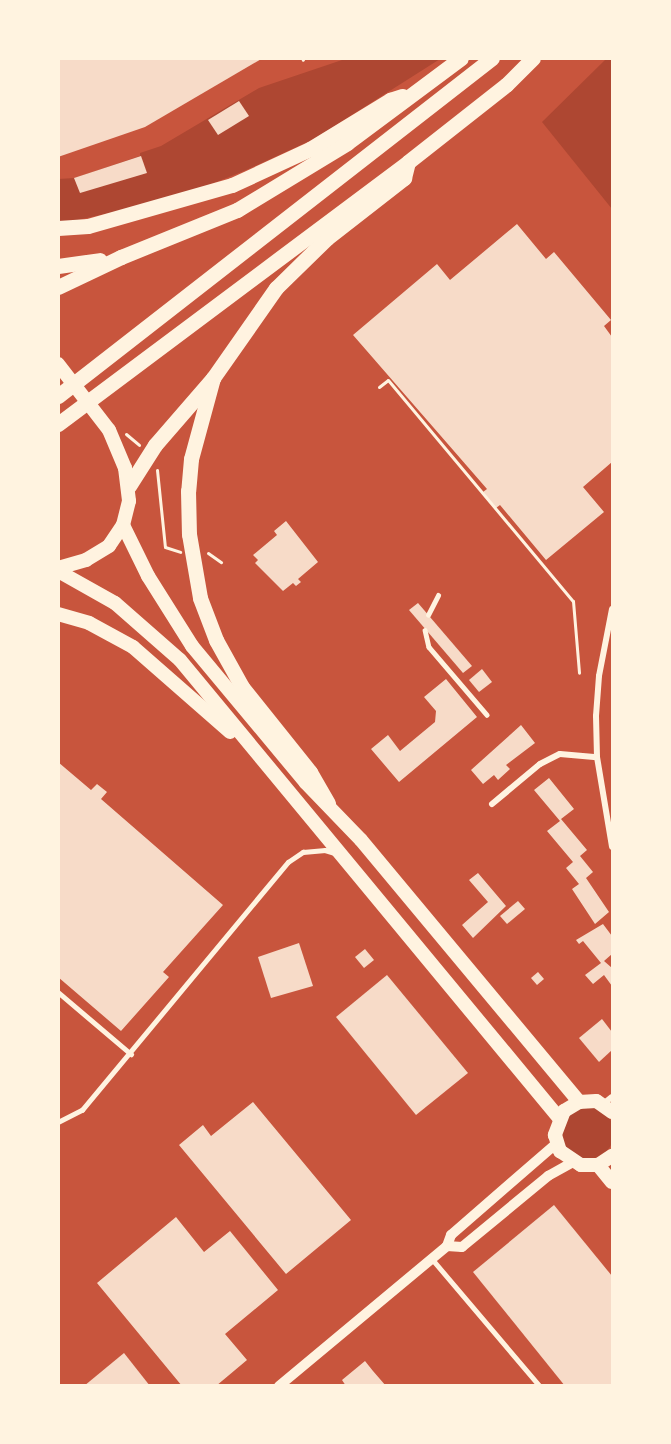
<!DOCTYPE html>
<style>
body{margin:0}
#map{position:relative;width:671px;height:1444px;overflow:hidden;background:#c8553d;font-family:"Asap Condensed",sans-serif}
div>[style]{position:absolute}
.green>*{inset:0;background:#ae4732}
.round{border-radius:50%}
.building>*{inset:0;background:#f7dbc8}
.path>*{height:3px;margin:-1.5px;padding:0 1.5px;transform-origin:1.5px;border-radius:1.5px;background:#fff3e0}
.service>*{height:4.5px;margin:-2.25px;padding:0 2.25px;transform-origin:2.25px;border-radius:2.25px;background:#fff3e0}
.minor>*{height:6px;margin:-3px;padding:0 3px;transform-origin:3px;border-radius:3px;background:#fff3e0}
.tertiary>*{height:10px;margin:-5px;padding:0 5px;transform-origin:5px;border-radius:5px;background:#fff3e0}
.primary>*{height:14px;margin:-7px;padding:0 7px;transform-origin:7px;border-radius:7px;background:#fff3e0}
.trunk>*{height:15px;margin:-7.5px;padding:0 7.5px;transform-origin:7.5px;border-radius:7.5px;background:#fff3e0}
span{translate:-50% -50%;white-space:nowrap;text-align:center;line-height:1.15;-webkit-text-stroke:5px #fff3e0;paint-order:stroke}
.frame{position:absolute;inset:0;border:60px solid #fff3e0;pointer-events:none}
</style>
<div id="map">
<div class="green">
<div style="clip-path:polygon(345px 59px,440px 59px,314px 139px,244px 171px,174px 199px,59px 224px,58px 179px,75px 178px,140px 156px,140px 153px,161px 146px,259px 88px)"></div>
<div style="clip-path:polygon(606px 59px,612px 59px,612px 209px,542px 122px)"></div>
<div class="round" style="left:562px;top:1107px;width:52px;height:52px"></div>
</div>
<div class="building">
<div style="clip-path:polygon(58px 58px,263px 58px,145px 127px,58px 157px)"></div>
<div style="clip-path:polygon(239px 101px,249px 116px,218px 135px,208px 120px)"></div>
<div style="clip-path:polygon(141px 156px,147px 173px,80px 193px,74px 178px)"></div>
<div style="clip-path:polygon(517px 224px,546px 259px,554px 252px,611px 320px,604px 326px,612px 337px,612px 462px,583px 487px,604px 512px,546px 560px,500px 505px,496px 508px,483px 492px,487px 489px,353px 335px,437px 264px,450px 280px)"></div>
<div style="clip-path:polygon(286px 521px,318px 562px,298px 579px,301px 582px,296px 586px,293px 583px,283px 591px,255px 563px,258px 560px,253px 555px,277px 535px,274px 531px)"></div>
<div style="clip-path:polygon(418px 603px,472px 666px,463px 673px,409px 610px)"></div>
<div style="clip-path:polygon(482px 669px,492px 682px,479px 692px,469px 680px)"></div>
<div style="clip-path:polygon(446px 679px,477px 717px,399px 782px,371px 749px,388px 735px,400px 751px,435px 722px,436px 711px,424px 697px)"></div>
<div style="clip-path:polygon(521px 725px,535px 743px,506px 765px,510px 769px,498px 780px,494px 775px,483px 784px,471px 770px)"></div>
<div style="clip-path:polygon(58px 762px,91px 790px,97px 784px,107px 792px,101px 799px,223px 905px,163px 972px,169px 977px,121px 1031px,58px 977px)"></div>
<div style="clip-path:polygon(549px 778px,574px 809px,561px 819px,587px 850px,580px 856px,593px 872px,586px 878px,609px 912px,595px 924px,572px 889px,579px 884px,566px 868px,573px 862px,547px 831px,560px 821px,534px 790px)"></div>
<div style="clip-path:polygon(478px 873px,506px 906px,473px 938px,462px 925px,488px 902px,469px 880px)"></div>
<div style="clip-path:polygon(518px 901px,525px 909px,507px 924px,500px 916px)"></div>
<div style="clip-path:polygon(603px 924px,612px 936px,612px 954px,604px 961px,612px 968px,612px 986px,604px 975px,593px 984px,585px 975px,601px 963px,583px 941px,579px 944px,576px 940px)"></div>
<div style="clip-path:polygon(299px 943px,313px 986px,271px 998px,258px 957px)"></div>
<div style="clip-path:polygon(365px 949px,374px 960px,364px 968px,355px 957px)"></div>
<div style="clip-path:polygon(538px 972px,544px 979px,537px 985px,531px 978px)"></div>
<div style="clip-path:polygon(387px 975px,468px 1073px,416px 1115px,336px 1017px)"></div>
<div style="clip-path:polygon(602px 1019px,612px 1032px,612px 1050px,599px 1062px,579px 1038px)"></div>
<div style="clip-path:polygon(253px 1102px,351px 1220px,286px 1274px,179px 1145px,203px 1125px,211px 1136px)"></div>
<div style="clip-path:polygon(554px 1205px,612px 1276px,612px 1386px,565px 1386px,473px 1272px)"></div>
<div style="clip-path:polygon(176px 1217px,204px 1252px,230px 1231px,278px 1290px,225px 1334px,247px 1360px,216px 1386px,182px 1386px,97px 1283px)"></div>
<div style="clip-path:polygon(124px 1353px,150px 1386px,84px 1386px)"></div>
<div style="clip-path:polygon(365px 1361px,373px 1371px,386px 1386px,346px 1386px,342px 1380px)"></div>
</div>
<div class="path">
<div style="left:302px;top:58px;width:2px;rotate:63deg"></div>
<div style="left:379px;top:387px;width:11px;rotate:-38deg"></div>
<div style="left:388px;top:380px;width:288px;rotate:50.1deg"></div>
<div style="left:573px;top:601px;width:72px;rotate:85.2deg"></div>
<div style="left:126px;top:434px;width:17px;rotate:40deg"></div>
<div style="left:157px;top:470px;width:77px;rotate:84.1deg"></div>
<div style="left:165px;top:547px;width:16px;rotate:18deg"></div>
<div style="left:208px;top:553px;width:16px;rotate:35deg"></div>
</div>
<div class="service">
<div style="left:428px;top:615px;width:22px;rotate:-63deg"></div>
<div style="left:425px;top:630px;width:17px;rotate:77deg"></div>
<div style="left:429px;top:647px;width:89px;rotate:49.5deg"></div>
<div style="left:58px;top:992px;width:96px;rotate:40.3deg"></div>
<div style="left:58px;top:1122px;width:27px;rotate:-27deg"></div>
<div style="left:82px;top:1110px;width:322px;rotate:-50.3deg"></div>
<div style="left:288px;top:862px;width:18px;rotate:-34deg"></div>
<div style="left:303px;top:852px;width:22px;rotate:-5deg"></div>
<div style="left:325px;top:850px;width:10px;rotate:17deg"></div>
<div style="left:433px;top:1260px;width:165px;rotate:49.7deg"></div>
</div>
<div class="minor">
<div style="left:612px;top:609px;width:68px;rotate:101deg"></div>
<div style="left:599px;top:676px;width:40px;rotate:94.3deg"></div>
<div style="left:596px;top:716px;width:41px;rotate:88.6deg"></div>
<div style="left:597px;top:757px;width:91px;rotate:80.5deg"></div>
<div style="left:492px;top:804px;width:62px;rotate:-39.8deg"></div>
<div style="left:540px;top:764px;width:22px;rotate:-27deg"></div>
<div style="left:560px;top:754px;width:37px;rotate:5deg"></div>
<div style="left:603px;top:1104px;width:11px;rotate:-38deg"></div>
</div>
<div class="tertiary">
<div style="left:447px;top:1246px;width:15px;rotate:4deg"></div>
<div style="left:462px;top:1247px;width:112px;rotate:-39.5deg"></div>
<div style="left:548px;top:1176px;width:29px;rotate:-29deg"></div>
<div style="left:279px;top:1386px;width:219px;rotate:-39.8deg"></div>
<div style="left:447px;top:1246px;width:12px;rotate:-70deg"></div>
<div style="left:451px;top:1235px;width:140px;rotate:-41deg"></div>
</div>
<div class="primary">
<div style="left:58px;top:364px;width:83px;rotate:52.3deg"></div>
<div style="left:109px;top:430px;width:41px;rotate:67.2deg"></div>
<div style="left:125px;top:468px;width:33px;rotate:83deg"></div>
<div style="left:129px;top:501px;width:25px;rotate:104deg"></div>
<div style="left:123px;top:525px;width:25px;rotate:124deg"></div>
<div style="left:109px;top:546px;width:27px;rotate:149deg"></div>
<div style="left:86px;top:560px;width:29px;rotate:164deg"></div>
<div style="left:123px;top:525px;width:57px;rotate:63.9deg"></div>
<div style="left:148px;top:576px;width:83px;rotate:57.8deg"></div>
<div style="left:192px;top:646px;width:178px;rotate:50.2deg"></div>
<div style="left:306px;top:783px;width:79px;rotate:46deg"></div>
<div style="left:361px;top:840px;width:341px;rotate:50.2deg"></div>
<div style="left:58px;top:571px;width:65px;rotate:29.3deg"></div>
<div style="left:115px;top:603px;width:86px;rotate:41.2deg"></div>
<div style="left:180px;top:660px;width:594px;rotate:50.39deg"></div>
<div style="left:58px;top:614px;width:32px;rotate:16deg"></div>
<div style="left:89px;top:623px;width:50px;rotate:28.6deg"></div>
<div style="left:133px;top:647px;width:129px;rotate:41.2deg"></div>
<div style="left:612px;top:1112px;width:19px;rotate:-145deg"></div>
<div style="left:596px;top:1101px;width:17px;rotate:177deg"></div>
<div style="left:579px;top:1102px;width:17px;rotate:149deg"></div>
<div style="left:564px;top:1111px;width:26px;rotate:111deg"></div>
<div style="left:555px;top:1135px;width:17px;rotate:73deg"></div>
<div style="left:560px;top:1151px;width:25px;rotate:34deg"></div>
<div style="left:581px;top:1165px;width:17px"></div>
<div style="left:598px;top:1165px;width:17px;rotate:-33deg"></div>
<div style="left:598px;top:1165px;width:22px;rotate:51deg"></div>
</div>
<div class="trunk">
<div style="left:58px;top:228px;width:30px;rotate:-4deg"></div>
<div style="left:88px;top:226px;width:150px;rotate:-15.9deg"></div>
<div style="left:232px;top:185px;width:86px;rotate:-24.8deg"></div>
<div style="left:310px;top:149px;width:94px;rotate:-31.5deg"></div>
<div style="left:390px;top:100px;width:13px;rotate:-18deg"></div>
<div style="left:58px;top:266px;width:42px;rotate:-8.1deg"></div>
<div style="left:58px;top:287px;width:70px;rotate:-25.5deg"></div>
<div style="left:121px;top:257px;width:125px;rotate:-22.1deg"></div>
<div style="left:237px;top:210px;width:129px;rotate:-31.3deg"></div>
<div style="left:347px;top:143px;width:142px;rotate:-36.7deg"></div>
<div style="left:213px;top:378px;width:84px;rotate:105.2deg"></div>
<div style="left:191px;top:459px;width:32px;rotate:95deg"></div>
<div style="left:188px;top:491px;width:43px;rotate:88.7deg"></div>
<div style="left:189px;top:534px;width:65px;rotate:80.2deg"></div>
<div style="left:200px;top:598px;width:45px;rotate:69.1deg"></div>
<div style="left:216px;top:640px;width:54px;rotate:61deg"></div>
<div style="left:242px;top:687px;width:109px;rotate:51.3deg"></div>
<div style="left:310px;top:772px;width:36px;rotate:60deg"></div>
<div style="left:58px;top:396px;width:550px;rotate:-37.91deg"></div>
<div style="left:58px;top:424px;width:437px;rotate:-36.8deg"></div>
<div style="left:408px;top:162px;width:125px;rotate:-38.2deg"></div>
<div style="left:506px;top:85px;width:38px;rotate:-45deg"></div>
<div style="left:129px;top:486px;width:49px;rotate:-57.6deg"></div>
<div style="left:155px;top:445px;width:89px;rotate:-49.1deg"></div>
<div style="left:213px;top:378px;width:110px;rotate:-55deg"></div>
<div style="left:276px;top:288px;width:71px;rotate:-44.4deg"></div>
<div style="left:327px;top:238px;width:98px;rotate:-37.9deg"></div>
<div style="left:404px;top:178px;width:16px;rotate:-76deg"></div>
</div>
<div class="frame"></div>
</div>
